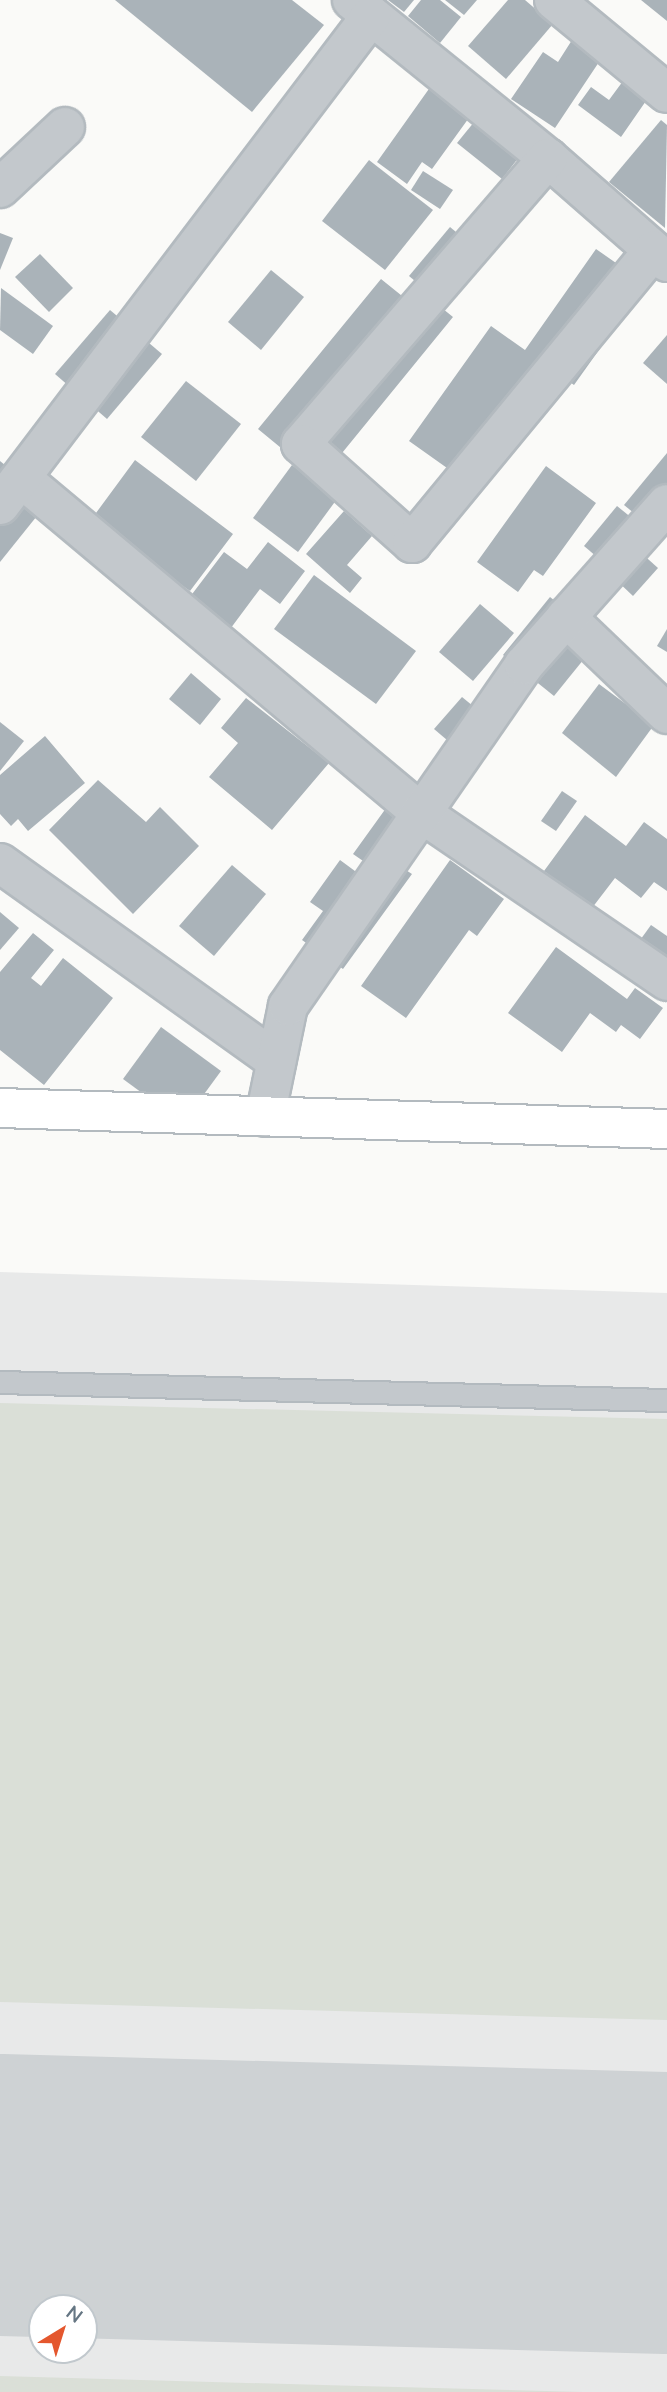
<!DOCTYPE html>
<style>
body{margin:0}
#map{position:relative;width:667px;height:2392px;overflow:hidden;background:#fafaf8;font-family:Mulish,sans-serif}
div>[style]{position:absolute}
.built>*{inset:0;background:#e8e9e9}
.green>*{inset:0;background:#dadfd7}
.runway>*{height:282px;margin:-141px;padding:0 141px;transform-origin:141px;border-radius:141px;background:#ced2d4}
.building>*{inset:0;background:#aab3b9}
.roads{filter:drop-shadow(2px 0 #b3babf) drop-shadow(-2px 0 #b3babf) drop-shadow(0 2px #b3babf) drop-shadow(0 -2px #b3babf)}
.service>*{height:21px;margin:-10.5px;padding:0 10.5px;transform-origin:10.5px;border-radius:10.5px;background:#c3c8cc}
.minor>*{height:38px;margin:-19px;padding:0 19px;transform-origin:19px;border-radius:19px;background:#c3c8cc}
.secondary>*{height:38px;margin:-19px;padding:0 19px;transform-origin:19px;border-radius:19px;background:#fff}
span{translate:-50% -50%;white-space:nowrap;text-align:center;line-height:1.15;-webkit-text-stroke:7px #fff;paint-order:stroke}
.north{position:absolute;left:28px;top:2294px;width:70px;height:70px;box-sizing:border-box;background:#fff;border:2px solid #c1c8cd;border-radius:50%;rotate:38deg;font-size:19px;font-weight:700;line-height:28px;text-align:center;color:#657683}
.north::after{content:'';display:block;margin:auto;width:24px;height:32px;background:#e4572e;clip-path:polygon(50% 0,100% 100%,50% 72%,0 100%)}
</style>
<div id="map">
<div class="built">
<div style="clip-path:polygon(evenodd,0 1272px,667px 1293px,667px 2392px,0 2392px,0 1272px,42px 2308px,84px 2308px,84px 2350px,42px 2350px,42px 2308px)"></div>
</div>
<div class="green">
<div style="clip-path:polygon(0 1403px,667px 1419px,667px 2020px,0 2002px)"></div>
<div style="clip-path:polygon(0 2376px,323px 2385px,583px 2392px,0 2392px)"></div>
</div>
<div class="runway">
<div style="left:0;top:2195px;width:667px;rotate:1.55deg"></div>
</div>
<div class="building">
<div style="clip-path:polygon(115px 0,292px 0,324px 25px,252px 112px)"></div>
<div style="clip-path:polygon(388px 0,414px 0,404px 12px)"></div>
<div style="clip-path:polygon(421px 0,440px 0,461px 17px,440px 43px,408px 16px)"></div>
<div style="clip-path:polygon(445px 0,477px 0,464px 15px)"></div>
<div style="clip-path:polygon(508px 0,525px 0,553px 24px,506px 79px,468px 46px)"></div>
<div style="clip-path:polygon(641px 0,667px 0,667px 21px)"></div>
<div style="clip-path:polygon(572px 40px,601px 59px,555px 128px,511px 99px,543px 52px,558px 62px)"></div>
<div style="clip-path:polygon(623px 81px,648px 98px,621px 137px,578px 105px,591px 87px,609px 100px)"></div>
<div style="clip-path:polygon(431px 86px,471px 115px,432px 169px,422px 162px,407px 184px,377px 162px)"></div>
<div style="clip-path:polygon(479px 116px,523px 152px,502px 179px,457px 143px)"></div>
<div style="clip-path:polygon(661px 120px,667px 125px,665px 228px,609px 182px)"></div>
<div style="clip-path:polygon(369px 160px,433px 210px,385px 270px,322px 221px)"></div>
<div style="clip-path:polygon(423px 171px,453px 190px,440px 209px,411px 190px)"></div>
<div style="clip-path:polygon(450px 227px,486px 257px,445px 306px,409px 276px)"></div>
<div style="clip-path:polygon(0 233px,13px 238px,0 270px)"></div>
<div style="clip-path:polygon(596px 249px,646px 284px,574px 385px,553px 370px,471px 485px,409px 441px,491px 326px,525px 350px)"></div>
<div style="clip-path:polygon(40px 254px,73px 288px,49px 312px,15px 277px)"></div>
<div style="clip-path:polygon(271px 270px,304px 297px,261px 350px,228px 322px)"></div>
<div style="clip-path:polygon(381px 279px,417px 308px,427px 296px,453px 317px,320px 480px,258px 429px)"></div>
<div style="clip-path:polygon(1px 288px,53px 326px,33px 354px,0 330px)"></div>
<div style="clip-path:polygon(110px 310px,162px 354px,107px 419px,55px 374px)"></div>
<div style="clip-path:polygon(667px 335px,667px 384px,643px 363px)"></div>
<div style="clip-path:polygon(186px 381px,241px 424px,196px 481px,141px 437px)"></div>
<div style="clip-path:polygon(667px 453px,667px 518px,656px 531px,624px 505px)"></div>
<div style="clip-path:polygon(135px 460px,233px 534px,190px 591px,163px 572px,147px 593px,82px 532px)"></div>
<div style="clip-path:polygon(0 461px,49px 501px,0 562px)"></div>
<div style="clip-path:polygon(292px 465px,337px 499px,298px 552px,253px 518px)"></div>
<div style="clip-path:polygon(546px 466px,596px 503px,543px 576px,534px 570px,518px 592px,477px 562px)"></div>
<div style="clip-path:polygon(617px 506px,643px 527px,610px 568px,584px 546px)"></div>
<div style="clip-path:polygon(344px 511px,372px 536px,347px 565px,362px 578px,350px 593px,306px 554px)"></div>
<div style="clip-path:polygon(268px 542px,305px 571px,280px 604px,260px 589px,219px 644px,177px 614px,224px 552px,247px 569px)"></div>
<div style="clip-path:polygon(639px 551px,658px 568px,633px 596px,614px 578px)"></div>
<div style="clip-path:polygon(314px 575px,416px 651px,376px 704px,274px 629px)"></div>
<div style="clip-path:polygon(550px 597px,601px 638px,554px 696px,503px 655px)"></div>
<div style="clip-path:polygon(480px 604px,514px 633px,473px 681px,439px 652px)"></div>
<div style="clip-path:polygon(667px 629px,667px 652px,657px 646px)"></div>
<div style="clip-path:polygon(191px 673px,221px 699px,200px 725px,169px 699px)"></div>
<div style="clip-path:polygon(599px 684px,654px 725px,616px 777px,562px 733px)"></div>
<div style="clip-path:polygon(462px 697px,495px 724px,467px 757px,434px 729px)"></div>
<div style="clip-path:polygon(246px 698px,329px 763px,272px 830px,209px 777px,238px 743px,221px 728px)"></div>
<div style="clip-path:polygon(0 722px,24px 741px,0 771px)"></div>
<div style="clip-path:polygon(45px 736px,85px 783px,28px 831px,18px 819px,11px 826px,0 814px,0 775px)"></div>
<div style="clip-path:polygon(98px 780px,146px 822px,160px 807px,199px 846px,133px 914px,49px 830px)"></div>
<div style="clip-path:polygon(562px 791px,577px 801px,556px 831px,541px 821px)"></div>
<div style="clip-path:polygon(389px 804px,424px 830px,398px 865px,412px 874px,343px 969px,302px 940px,323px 911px,310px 902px,340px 860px,359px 874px,366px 863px,353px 854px)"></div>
<div style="clip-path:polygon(585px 815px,626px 846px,644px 822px,667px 839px,667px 891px,654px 882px,641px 898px,615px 878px,592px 908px,544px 871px)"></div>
<div style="clip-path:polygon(450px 860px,504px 899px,477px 936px,469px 930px,406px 1018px,361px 986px)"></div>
<div style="clip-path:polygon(232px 865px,266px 894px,214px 956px,179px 926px)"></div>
<div style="clip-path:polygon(0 912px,19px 928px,0 950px)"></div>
<div style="clip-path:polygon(651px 925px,667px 936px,667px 963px,638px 943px)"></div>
<div style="clip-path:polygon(33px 933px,54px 950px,31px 978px,41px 986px,63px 958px,113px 998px,44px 1085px,0 1050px,0 972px)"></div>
<div style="clip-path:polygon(556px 947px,627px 999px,635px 988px,663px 1008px,640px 1039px,621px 1025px,616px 1032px,590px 1013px,562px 1052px,508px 1013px)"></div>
<div style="clip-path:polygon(161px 1027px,221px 1071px,183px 1123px,123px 1079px)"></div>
</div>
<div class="roads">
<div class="service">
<div style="left:0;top:1382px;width:667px;rotate:1.55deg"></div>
</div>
<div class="minor">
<div style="left:352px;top:0;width:252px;rotate:38.9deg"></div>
<div style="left:548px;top:158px;width:158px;rotate:41.2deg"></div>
<div style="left:554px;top:0;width:146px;rotate:39.5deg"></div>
<div style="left:548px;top:158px;width:378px;rotate:130.8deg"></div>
<div style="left:301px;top:444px;width:149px;rotate:41.7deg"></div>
<div style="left:412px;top:543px;width:379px;rotate:-50.5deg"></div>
<div style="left:0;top:188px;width:89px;rotate:-43.2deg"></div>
<div style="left:21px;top:478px;width:522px;rotate:39.95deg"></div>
<div style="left:421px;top:813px;width:298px;rotate:34.3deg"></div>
<div style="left:0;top:505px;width:614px;rotate:-52.81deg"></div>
<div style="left:566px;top:617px;width:140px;rotate:43.8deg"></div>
<div style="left:0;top:863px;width:340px;rotate:35.6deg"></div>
<div style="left:265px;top:1117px;width:113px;rotate:-78.3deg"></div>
<div style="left:288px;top:1006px;width:415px;rotate:-55.3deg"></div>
<div style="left:524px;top:665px;width:215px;rotate:-48.4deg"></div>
</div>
<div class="secondary">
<div style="left:0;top:1108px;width:667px;rotate:1.8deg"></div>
</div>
</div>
<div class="north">N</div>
</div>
